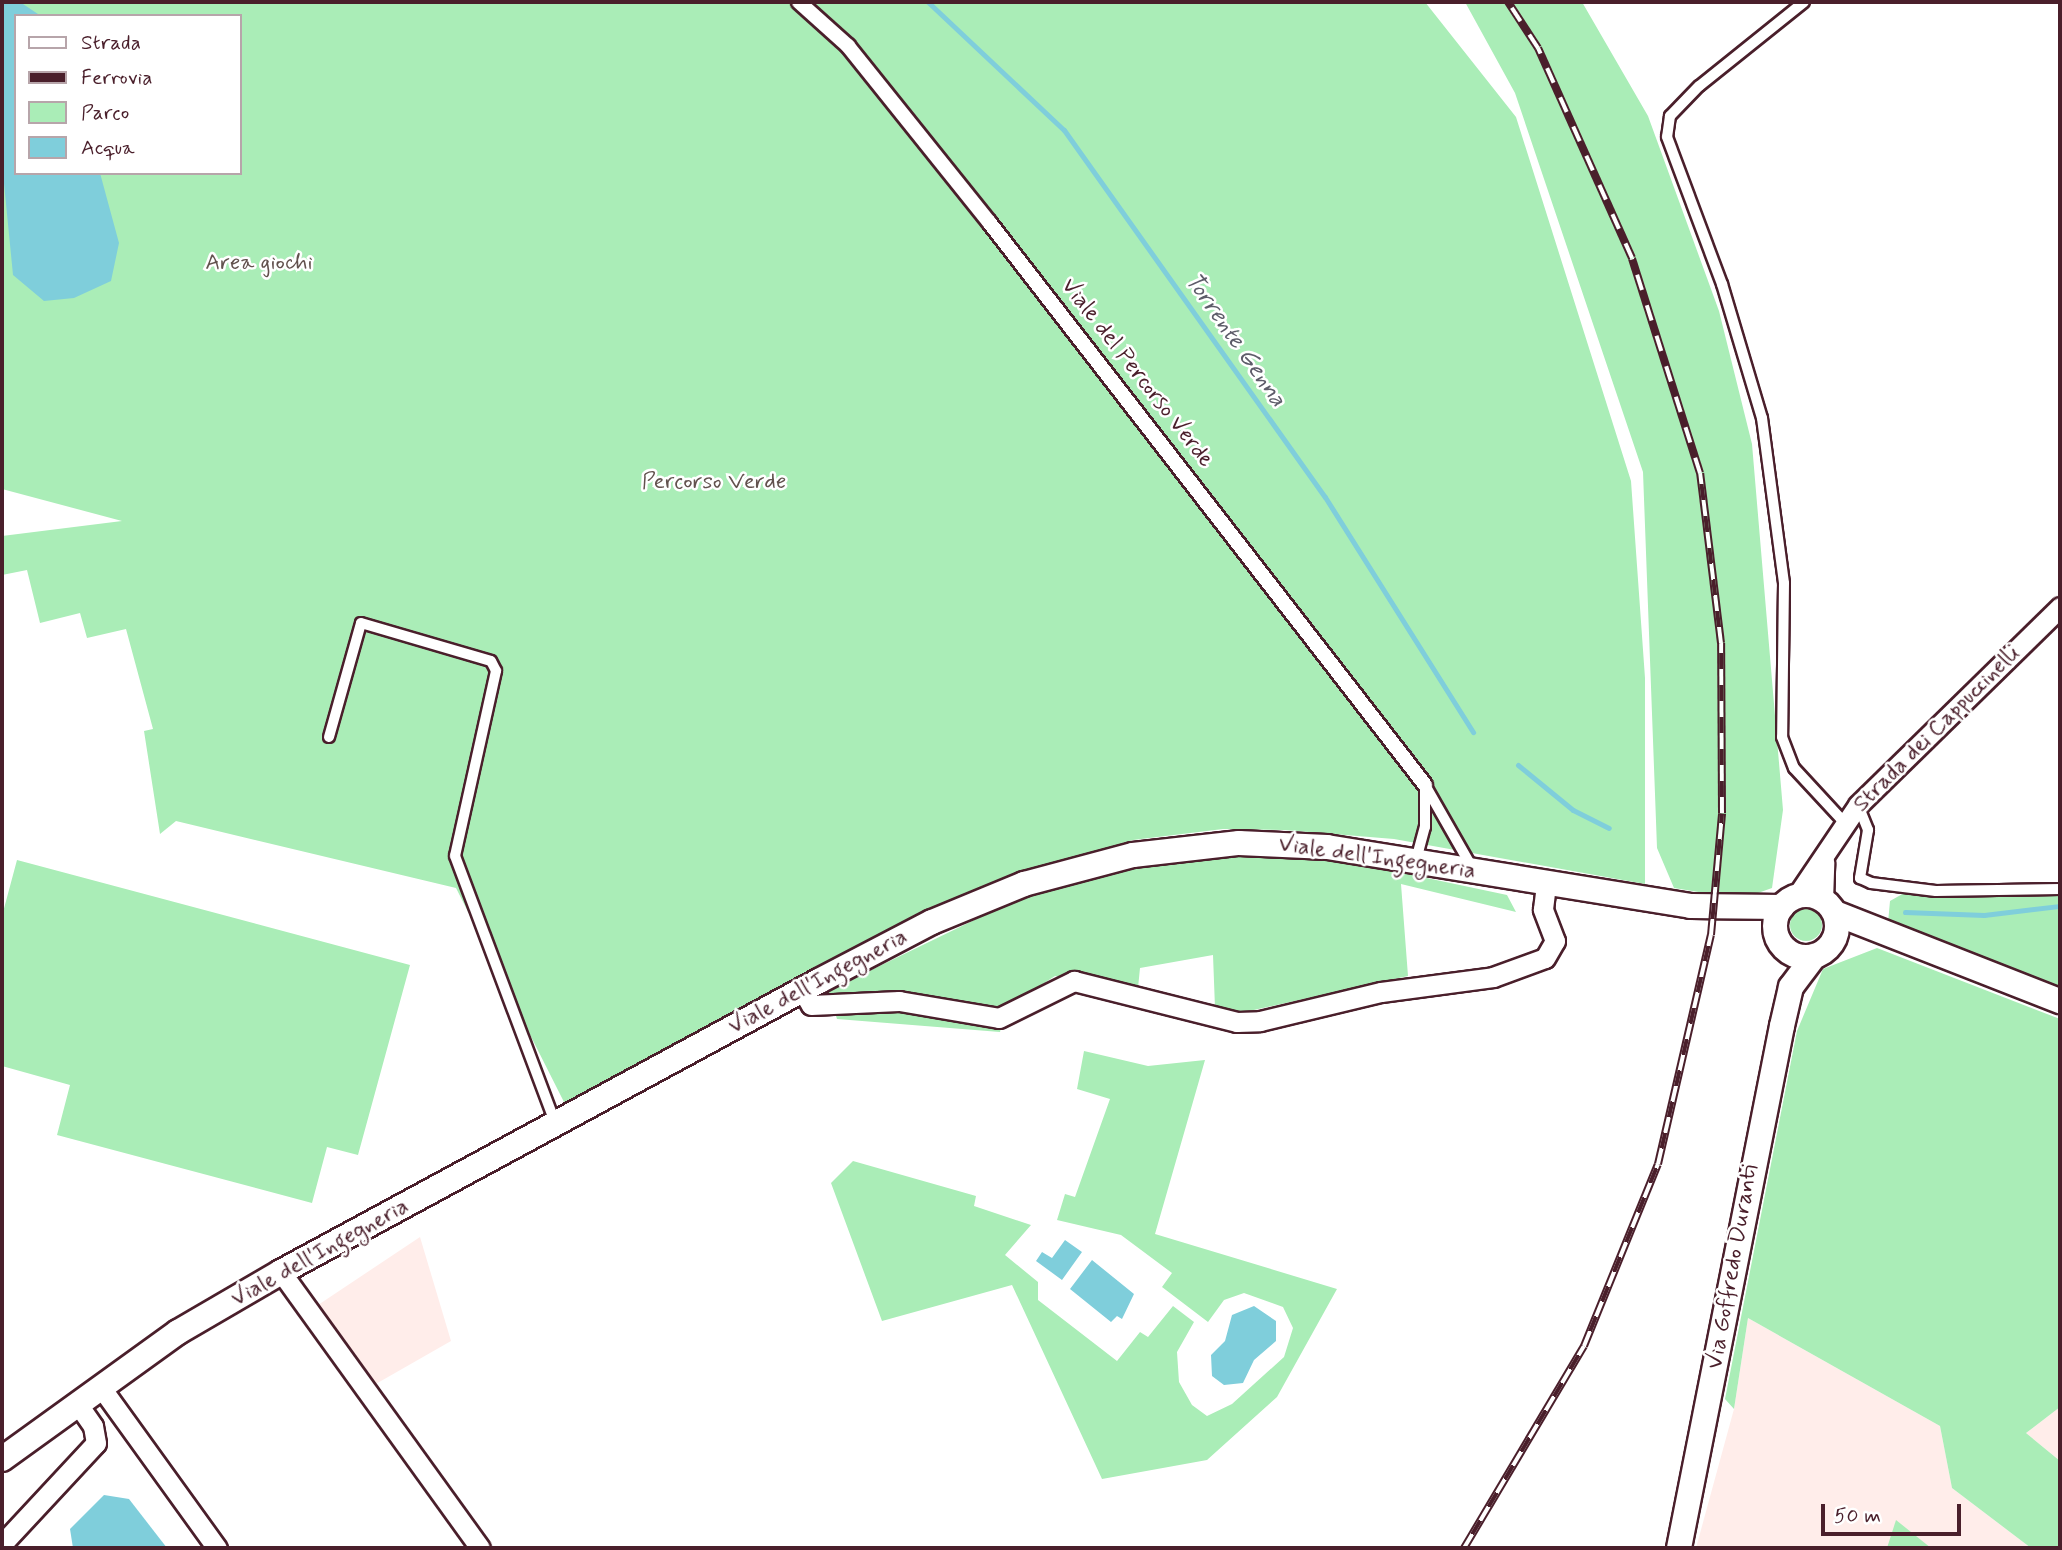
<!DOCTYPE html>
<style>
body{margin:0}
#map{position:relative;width:2062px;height:1550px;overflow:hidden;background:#fff;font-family:Mynerve,sans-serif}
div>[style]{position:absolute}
.built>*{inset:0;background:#ffedea}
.green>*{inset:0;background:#aaedb7}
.round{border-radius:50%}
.water>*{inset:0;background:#7fcedb}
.stream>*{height:5px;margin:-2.5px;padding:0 2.5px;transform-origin:2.5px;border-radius:2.5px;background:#7fcedb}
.roads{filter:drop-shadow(2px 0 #4a1f2b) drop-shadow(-2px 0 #4a1f2b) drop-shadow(0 2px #4a1f2b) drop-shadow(0 -2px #4a1f2b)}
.service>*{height:10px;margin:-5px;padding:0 5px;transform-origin:5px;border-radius:5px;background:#fff}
.pedestrian>*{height:14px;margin:-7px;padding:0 7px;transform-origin:7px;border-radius:7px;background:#fff}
.minor>*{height:19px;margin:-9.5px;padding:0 9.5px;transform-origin:9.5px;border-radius:9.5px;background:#fff}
.tertiary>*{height:24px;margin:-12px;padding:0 12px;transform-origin:12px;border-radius:12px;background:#fff}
.tertiary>.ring{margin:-12px;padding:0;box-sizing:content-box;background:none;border:24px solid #fff;border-radius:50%}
.rail>*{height:8px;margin-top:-4px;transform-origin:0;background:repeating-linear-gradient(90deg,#fff 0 16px,#4a1f2b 0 32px);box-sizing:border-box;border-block:2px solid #4a1f2b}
span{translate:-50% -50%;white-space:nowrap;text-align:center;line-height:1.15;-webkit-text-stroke:5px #fff;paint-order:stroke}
.park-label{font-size:23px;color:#62524e}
.street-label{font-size:23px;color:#4a1f2b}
.water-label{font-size:24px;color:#5d5c69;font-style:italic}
.frame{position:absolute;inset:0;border:4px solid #4a1f2b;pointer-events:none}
.legend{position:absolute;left:14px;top:14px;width:228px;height:161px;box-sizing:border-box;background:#fff;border:2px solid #b7a5aa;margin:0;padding:9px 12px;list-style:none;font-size:21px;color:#4a1f2b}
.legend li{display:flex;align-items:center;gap:14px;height:35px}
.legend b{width:35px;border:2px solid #b7a5aa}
.scale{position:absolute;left:1821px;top:1504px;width:140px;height:32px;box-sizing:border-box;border:4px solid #4a1f2b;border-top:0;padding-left:9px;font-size:21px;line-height:24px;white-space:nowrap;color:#4a1f2b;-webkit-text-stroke:5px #fff;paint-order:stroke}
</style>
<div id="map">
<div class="built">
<div style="clip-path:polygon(420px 1237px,451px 1341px,374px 1385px,315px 1307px)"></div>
<div style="clip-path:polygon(1748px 1318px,1940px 1426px,1952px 1488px,2031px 1548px,1696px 1548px,1734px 1409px)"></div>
<div style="clip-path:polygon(2060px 1407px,2060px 1461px,2026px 1433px)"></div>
</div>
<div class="green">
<div style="clip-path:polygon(evenodd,2px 2px,1425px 2px,1516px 117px,1631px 481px,1645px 678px,1645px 884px,1394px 839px,1284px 830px,1223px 829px,1133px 840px,992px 883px,565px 1104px,456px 888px,176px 821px,160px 834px,144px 731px,153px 729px,126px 629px,87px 638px,80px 613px,40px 623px,27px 570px,2px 575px,2px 536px,122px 521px,2px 489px,2px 2px,16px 16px,240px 16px,240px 173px,16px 173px,16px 16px)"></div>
<div style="clip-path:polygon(1465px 2px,1582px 2px,1648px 116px,1719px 311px,1752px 444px,1783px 810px,1772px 888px,1741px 899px,1674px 888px,1657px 848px,1643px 472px,1515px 93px)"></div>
<div style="clip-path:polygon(1245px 855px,1351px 862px,1507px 895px,1516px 912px,1401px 884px,1408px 976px,1231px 1015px,1215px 1008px,1213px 955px,1140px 968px,1138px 988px,1055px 976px,1006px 1008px,1000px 1032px,837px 1019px,828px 991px,1032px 892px,1147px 864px)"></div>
<div style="clip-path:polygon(17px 860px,410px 965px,358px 1155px,327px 1147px,312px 1203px,57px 1135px,70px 1085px,2px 1066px,2px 916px)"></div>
<div style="clip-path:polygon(1913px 888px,2060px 889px,2060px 987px,1888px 923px,1890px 901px)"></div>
<div class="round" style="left:1790px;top:909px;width:32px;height:32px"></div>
<div style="clip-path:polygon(1877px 948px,2060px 1019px,2060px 1407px,2026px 1433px,2060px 1461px,2060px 1548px,2031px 1548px,1952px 1488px,1940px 1426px,1748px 1318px,1734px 1409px,1725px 1399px,1797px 1031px,1823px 969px)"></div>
<div style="clip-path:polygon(1084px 1051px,1148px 1066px,1205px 1060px,1155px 1234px,1337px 1289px,1277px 1397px,1207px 1460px,1102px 1479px,1012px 1285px,882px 1321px,831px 1183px,853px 1161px,976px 1196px,974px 1206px,1031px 1225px,1005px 1255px,1038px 1282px,1038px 1300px,1117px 1361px,1140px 1332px,1148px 1337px,1173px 1306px,1194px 1322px,1177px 1352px,1179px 1382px,1192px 1405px,1207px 1416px,1232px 1404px,1284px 1357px,1293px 1328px,1283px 1307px,1244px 1293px,1224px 1300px,1208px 1322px,1162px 1287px,1172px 1273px,1121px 1235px,1057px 1220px,1065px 1194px,1075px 1197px,1110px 1099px,1077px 1089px)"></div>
<div style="clip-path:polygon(1896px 1520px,1931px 1548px,1887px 1548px)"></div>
</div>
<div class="water">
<div style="clip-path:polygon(2px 2px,20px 2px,41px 16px,16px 16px,16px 173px,100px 173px,119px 243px,111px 281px,74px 298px,44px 301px,13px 275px,2px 163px)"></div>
<div style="clip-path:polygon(1065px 1240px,1082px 1252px,1062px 1280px,1036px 1261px,1042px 1252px,1052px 1258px)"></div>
<div style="clip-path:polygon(1092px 1260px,1134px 1294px,1122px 1319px,1117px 1316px,1111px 1322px,1070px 1289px)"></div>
<div style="clip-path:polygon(1254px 1306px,1276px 1321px,1276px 1341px,1254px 1360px,1243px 1383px,1224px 1385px,1212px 1376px,1211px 1355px,1225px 1341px,1232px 1315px)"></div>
<div style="clip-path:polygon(104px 1495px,129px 1499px,167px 1548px,73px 1548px,70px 1529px)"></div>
</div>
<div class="stream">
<div style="left:928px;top:2px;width:187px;rotate:43.3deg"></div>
<div style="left:1064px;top:130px;width:450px;rotate:54.6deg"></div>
<div style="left:1325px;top:497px;width:278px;rotate:57.8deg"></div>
<div style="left:1518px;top:765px;width:71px;rotate:39.3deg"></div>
<div style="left:1573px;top:810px;width:40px;rotate:26.6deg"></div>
<div style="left:1905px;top:912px;width:79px;rotate:2.2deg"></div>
<div style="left:1984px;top:915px;width:77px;rotate:-6.8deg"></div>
</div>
<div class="roads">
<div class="service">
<div style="left:1804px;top:2px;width:134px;rotate:141.3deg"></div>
<div style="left:1699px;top:86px;width:42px;rotate:134deg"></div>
<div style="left:1670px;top:116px;width:21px;rotate:98deg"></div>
<div style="left:1667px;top:137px;width:157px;rotate:69.5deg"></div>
<div style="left:1722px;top:284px;width:140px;rotate:73.4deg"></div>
<div style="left:1762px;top:418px;width:166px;rotate:82.4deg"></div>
<div style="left:1784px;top:583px;width:154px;rotate:90.7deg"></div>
<div style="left:1782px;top:737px;width:33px;rotate:69deg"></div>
<div style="left:1794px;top:768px;width:74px;rotate:47.2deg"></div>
<div style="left:329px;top:737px;width:118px;rotate:-74.3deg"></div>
<div style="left:361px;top:623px;width:135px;rotate:16.3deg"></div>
<div style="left:491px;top:661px;width:11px;rotate:63deg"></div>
<div style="left:496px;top:671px;width:189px;rotate:102.5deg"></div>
<div style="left:455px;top:856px;width:286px;rotate:69.4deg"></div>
<div style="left:1425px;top:785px;width:97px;rotate:60.3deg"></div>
<div style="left:1858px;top:805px;width:27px;rotate:68deg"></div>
<div style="left:1868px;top:830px;width:49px;rotate:99.5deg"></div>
<div style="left:1860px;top:878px;width:12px;rotate:24deg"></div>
<div style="left:1871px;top:883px;width:65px;rotate:7deg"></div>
<div style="left:1936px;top:891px;width:124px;rotate:-0.9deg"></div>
<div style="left:1416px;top:860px;width:34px;rotate:-75deg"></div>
<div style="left:1425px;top:827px;width:42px;rotate:-90deg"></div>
</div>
<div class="pedestrian">
<div style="left:799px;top:2px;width:66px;rotate:41.9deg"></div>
<div style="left:848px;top:46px;width:226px;rotate:51.3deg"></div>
<div style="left:989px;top:222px;width:712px;rotate:52.24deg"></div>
</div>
<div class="minor">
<div style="left:1796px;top:897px;width:111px;rotate:-56deg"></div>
<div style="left:1858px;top:805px;width:283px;rotate:-44.4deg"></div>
<div style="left:1823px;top:900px;width:38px;rotate:-88deg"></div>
<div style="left:802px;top:990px;width:17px;rotate:59deg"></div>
<div style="left:811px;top:1005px;width:88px;rotate:-2.6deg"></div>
<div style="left:899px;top:1001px;width:101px;rotate:9.6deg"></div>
<div style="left:999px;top:1018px;width:84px;rotate:-26.3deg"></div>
<div style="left:1074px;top:981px;width:168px;rotate:14.1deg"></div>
<div style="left:1237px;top:1022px;width:23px;rotate:-2deg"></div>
<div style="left:1260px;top:1021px;width:124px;rotate:-13.5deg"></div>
<div style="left:1381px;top:992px;width:113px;rotate:-7.6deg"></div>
<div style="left:1493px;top:977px;width:55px;rotate:-20.1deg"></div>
<div style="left:1545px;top:958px;width:20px;rotate:-60deg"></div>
<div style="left:1555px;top:941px;width:34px;rotate:-111deg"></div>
<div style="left:1543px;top:909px;width:24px;rotate:-83deg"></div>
<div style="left:281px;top:1272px;width:340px;rotate:54.2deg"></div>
<div style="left:100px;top:1386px;width:200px;rotate:54.2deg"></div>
<div style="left:2px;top:1544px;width:138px;rotate:-47.1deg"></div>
<div style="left:96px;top:1443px;width:17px;rotate:-100deg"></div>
<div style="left:93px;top:1426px;width:28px;rotate:-125deg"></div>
</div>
<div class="tertiary">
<div class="ring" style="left:1775px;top:895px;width:38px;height:38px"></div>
<div style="left:1835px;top:913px;width:242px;rotate:21.4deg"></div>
<div style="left:2px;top:1459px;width:217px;rotate:-35.8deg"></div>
<div style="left:178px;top:1332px;width:119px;rotate:-30.2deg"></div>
<div style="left:281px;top:1272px;width:612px;rotate:-28.41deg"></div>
<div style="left:819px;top:981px;width:127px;rotate:-27.6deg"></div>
<div style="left:932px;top:922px;width:100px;rotate:-22.4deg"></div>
<div style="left:1024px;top:884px;width:113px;rotate:-14.9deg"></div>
<div style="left:1133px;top:855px;width:107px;rotate:-6.5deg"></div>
<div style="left:1239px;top:843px;width:88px;rotate:2.6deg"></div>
<div style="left:1327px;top:847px;width:369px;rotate:9.2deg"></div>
<div style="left:1691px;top:906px;width:91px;rotate:0.6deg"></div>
<div style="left:1679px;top:1548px;width:532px;rotate:-78.84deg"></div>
<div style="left:1782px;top:1026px;width:40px;rotate:-77deg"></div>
<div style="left:1791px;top:987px;width:39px;rotate:-53deg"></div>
</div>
</div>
<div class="rail">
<div style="left:1464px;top:1548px;width:235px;rotate:-59.3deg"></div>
<div style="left:1584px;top:1346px;width:196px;rotate:-67.9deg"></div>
<div style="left:1658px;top:1164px;width:235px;rotate:-77deg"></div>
<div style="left:1711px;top:935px;width:122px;rotate:-84.8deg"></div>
<div style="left:1722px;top:813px;width:170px;rotate:-90.3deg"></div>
<div style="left:1721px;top:643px;width:171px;rotate:-97deg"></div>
<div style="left:1700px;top:473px;width:225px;rotate:-107.6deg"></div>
<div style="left:1632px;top:258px;width:230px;rotate:-114.1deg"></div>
<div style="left:1538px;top:48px;width:55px;rotate:-123.1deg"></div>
</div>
<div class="park-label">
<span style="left:259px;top:263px">Area giochi</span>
<span style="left:714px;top:482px">Percorso Verde</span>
</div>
<div class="street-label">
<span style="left:1137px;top:373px;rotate:52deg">Viale del Percorso Verde</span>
<span style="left:1937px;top:729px;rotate:-45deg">Strada dei Cappuccinelli</span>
<span style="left:1377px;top:858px;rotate:8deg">Viale dell'Ingegneria</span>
<span style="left:818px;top:982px;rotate:-28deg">Viale dell'Ingegneria</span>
<span style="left:320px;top:1253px;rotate:-29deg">Viale dell'Ingegneria</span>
<span style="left:1733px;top:1267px;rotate:-80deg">Via Goffredo Duranti</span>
</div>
<div class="water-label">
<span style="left:1235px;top:340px;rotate:55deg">Torrente Genna</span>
</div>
<div class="frame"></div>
<ul class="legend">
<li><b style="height:9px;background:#fff"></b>Strada</li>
<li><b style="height:9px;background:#4a1f2b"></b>Ferrovia</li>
<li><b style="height:19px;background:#aaedb7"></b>Parco</li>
<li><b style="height:19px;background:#7fcedb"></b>Acqua</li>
</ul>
<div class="scale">50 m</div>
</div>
